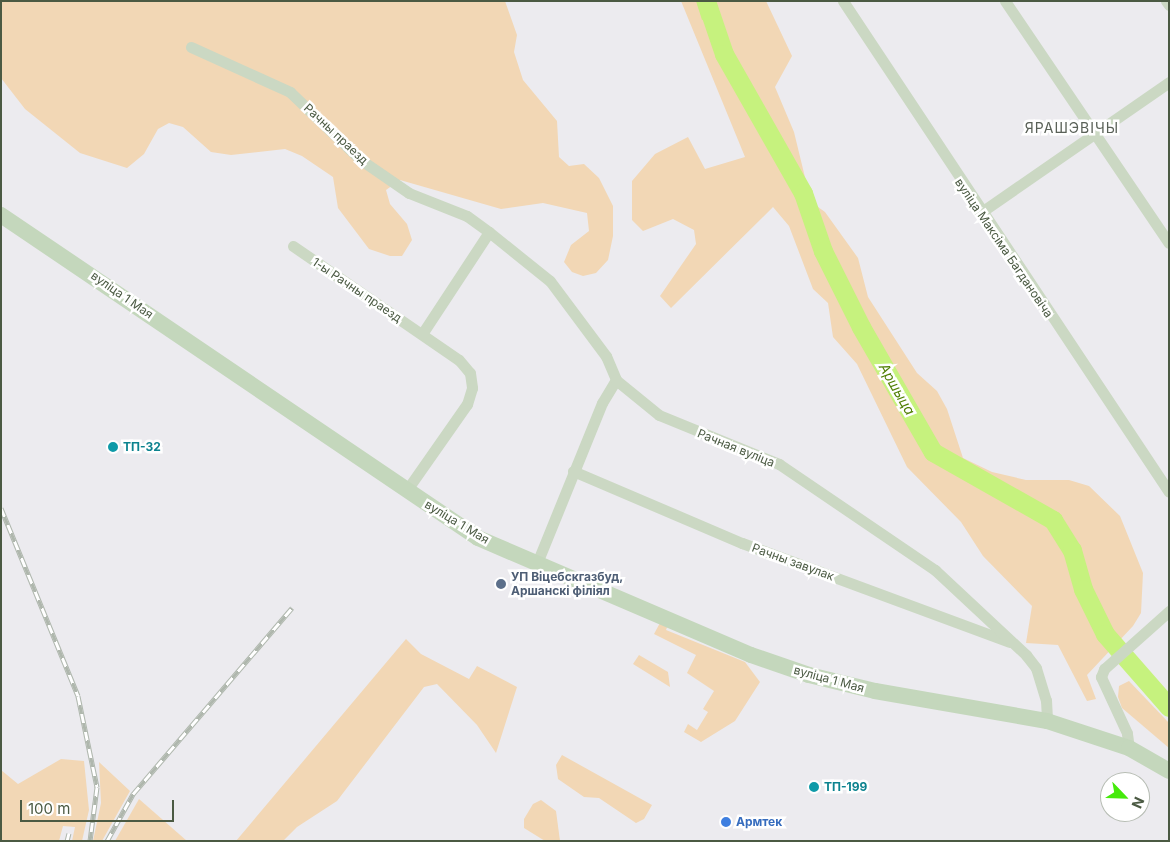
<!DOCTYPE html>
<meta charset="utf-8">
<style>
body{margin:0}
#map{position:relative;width:1170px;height:842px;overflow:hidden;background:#ecebef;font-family:Inter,sans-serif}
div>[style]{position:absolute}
.green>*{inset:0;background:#f2d7b5}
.water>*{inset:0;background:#c6f27e}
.river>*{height:19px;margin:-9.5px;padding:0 9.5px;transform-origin:9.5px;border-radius:9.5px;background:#c6f27e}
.street>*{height:11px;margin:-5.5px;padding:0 5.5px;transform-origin:5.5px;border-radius:5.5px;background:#cbd8c3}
.secondary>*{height:16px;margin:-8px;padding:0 8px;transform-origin:8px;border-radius:8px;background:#c4d7bc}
.rail>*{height:5px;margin-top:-2.5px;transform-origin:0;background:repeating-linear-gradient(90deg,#fff 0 9px,#afb7ad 0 18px);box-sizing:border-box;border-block:1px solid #afb7ad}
.dots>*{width:14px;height:14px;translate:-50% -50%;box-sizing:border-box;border:2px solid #fff;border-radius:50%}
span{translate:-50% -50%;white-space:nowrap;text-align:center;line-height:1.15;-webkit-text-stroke:5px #fff;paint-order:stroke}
.street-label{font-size:12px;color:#4b5a43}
.culture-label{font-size:12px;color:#0d838f;font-weight:700}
.left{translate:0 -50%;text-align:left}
.service-label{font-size:12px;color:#4e5e75;font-weight:700}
.shop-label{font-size:12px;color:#366cbe;font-weight:700}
.neighbourhood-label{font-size:14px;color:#5a6158;letter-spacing:1px}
.water-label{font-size:14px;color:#518006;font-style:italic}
.frame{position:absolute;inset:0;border:2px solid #4b5a43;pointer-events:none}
.north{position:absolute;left:1100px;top:772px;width:50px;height:50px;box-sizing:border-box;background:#fff;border:1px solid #b7bdb4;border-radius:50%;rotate:114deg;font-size:14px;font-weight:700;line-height:20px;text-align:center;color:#4b5a43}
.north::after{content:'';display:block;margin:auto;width:18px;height:22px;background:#45ea0b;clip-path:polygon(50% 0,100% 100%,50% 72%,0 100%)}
.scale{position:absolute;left:20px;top:800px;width:154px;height:22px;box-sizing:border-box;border:2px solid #4b5a43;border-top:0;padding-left:6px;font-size:15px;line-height:18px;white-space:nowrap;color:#4b5a43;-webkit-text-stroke:4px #fff;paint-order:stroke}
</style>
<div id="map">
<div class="green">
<div style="clip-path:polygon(1px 1px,505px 1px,517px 35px,514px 52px,523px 80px,557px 121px,559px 157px,569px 166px,584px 164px,599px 178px,613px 206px,613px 236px,608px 260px,596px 273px,583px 276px,572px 272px,564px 262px,571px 245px,589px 231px,587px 213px,543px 203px,501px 209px,400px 180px,386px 190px,390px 204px,407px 224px,412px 240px,402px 256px,390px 256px,369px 249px,338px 208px,333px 177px,302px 156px,285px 149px,231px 155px,211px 152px,183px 127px,169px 123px,158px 129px,144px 154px,127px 168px,80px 153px,25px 109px,1px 78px)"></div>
<div style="clip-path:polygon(681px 1px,766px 1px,792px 56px,775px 87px,794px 132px,811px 202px,825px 212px,858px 258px,868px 297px,917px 373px,937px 391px,947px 409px,963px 458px,992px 472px,1026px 480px,1069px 480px,1089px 486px,1120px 516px,1143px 573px,1141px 613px,1133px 626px,1087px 675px,1096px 699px,1087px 701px,1058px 645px,1026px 643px,1032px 606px,983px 556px,961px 522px,907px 467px,857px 364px,833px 337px,828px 303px,813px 289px,789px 226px,773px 207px,671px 308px,660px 296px,696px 244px,694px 230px,673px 219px,643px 231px,632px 220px,632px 181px,655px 154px,688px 137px,705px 169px,745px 157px)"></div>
<div style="clip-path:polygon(661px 621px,668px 625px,666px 630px,745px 662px,760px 682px,735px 721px,701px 742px,684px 732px,688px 724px,697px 730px,708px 712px,703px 709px,714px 691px,687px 673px,696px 655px,654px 634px)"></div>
<div style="clip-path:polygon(406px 639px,421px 654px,469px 679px,477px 666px,517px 687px,496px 753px,477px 725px,437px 684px,424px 687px,337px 801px,297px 827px,283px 841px,236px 841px)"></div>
<div style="clip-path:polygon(639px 655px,668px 672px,670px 687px,633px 664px)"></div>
<div style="clip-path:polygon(1129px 681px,1169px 723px,1169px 748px,1122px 708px,1118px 697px,1119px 686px)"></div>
<div style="clip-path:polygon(562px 755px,652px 805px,644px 819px,636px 823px,599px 798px,584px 797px,558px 779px,556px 765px)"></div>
<div style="clip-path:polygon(61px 759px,84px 761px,89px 810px,82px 841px,72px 841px,75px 827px,63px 826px,59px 841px,1px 841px,1px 770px,18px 784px)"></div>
<div style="clip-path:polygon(99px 762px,130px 791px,102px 841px,93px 841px,101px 803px)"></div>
<div style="clip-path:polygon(139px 799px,187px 841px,115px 841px)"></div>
<div style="clip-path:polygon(541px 800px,556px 811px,560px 841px,545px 841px,524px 828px,524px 819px,533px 804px)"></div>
</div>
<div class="water">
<div style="clip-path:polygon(696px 1px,715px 1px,719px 13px,702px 20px)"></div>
</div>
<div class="river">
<div style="left:706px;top:1px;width:56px;rotate:71.2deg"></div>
<div style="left:724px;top:54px;width:160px;rotate:60.4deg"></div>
<div style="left:803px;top:193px;width:61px;rotate:71deg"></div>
<div style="left:823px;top:251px;width:85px;rotate:63.4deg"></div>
<div style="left:861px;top:327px;width:144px;rotate:60.1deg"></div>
<div style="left:933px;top:452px;width:138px;rotate:29.5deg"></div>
<div style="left:1053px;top:520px;width:36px;rotate:58deg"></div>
<div style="left:1072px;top:550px;width:41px;rotate:74.2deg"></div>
<div style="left:1083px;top:589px;width:50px;rotate:63.9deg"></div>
<div style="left:1105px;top:634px;width:97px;rotate:48.8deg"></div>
</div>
<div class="street">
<div style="left:843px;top:1px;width:589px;rotate:56.42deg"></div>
<div style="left:1005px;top:1px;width:292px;rotate:55.9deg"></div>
<div style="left:1166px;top:1px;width:5px;rotate:53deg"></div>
<div style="left:191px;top:47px;width:109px;rotate:24.4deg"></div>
<div style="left:290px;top:92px;width:98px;rotate:43.8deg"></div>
<div style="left:361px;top:160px;width:58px;rotate:34.5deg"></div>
<div style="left:409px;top:193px;width:62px;rotate:21.6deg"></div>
<div style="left:467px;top:216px;width:27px;rotate:36deg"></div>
<div style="left:489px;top:232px;width:78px;rotate:38.8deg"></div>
<div style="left:550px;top:281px;width:94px;rotate:53.3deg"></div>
<div style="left:606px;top:356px;width:26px;rotate:67deg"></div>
<div style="left:980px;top:213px;width:230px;rotate:-34.7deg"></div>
<div style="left:293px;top:246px;width:201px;rotate:34.5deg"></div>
<div style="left:459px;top:360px;width:17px;rotate:50deg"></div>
<div style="left:470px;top:373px;width:15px;rotate:82deg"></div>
<div style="left:472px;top:388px;width:17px;rotate:107deg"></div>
<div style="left:467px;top:404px;width:106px;rotate:125deg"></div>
<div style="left:422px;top:334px;width:122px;rotate:-56.7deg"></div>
<div style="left:573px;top:471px;width:184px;rotate:23.1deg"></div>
<div style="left:742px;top:543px;width:285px;rotate:20.3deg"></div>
<div style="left:537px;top:563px;width:173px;rotate:-67.9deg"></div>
<div style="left:602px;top:403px;width:27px;rotate:-59deg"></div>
<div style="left:616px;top:380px;width:55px;rotate:39.1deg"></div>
<div style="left:659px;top:415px;width:130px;rotate:22.2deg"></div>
<div style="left:779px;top:464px;width:189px;rotate:34.2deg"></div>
<div style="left:935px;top:570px;width:125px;rotate:43deg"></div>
<div style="left:1026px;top:655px;width:16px;rotate:52deg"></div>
<div style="left:1036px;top:668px;width:34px;rotate:73deg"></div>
<div style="left:1046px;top:700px;width:21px;rotate:87deg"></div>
<div style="left:1129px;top:748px;width:15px;rotate:-98deg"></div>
<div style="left:1127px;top:733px;width:62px;rotate:-114.9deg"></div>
<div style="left:1101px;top:677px;width:9px;rotate:-69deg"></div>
<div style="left:1104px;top:669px;width:87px;rotate:-41.7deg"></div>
</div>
<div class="secondary">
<div style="left:1px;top:215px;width:576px;rotate:34.1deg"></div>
<div style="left:478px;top:538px;width:297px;rotate:23.2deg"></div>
<div style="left:751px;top:655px;width:61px;rotate:19deg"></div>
<div style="left:809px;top:675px;width:68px;rotate:13.6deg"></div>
<div style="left:875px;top:691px;width:175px;rotate:9.9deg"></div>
<div style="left:1047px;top:721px;width:86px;rotate:18.2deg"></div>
<div style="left:1129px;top:748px;width:46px;rotate:29.9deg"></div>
</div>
<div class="rail">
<div style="left:1px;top:508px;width:203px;rotate:67.7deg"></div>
<div style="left:78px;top:696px;width:93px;rotate:78.2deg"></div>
<div style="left:97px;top:787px;width:54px;rotate:97.4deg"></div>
<div style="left:67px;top:841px;width:8px;rotate:-76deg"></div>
<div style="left:107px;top:841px;width:54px;rotate:-61deg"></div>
<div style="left:133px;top:794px;width:245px;rotate:-49.5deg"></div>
</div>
<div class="dots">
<div style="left:113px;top:447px;background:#0f9aa8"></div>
<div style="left:501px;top:584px;background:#5c6f8a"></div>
<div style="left:814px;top:787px;background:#0f9aa8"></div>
<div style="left:726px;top:822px;background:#3f7fe0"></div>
</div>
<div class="street-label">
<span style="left:336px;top:134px;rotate:43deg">Рачны праезд</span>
<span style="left:1004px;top:248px;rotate:56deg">вуліца Максіма Багдановіча</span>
<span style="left:357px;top:290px;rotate:34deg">1-ы Рачны праезд</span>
<span style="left:122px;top:295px;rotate:35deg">вуліца 1 Мая</span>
<span style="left:736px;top:448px;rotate:22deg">Рачная вуліца</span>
<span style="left:457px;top:522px;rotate:31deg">вуліца 1 Мая</span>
<span style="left:793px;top:562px;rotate:20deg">Рачны завулак</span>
<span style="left:829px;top:679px;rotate:15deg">вуліца 1 Мая</span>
</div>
<div class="culture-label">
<span class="left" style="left:123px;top:447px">ТП-32</span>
<span class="left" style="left:824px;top:787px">ТП-199</span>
</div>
<div class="service-label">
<span class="left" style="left:511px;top:584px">УП Віцебскгазбуд,<br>Аршанскі філіял</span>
</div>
<div class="shop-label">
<span class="left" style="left:736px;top:822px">Армтек</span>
</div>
<div class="neighbourhood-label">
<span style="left:1072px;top:128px">ЯРАШЭВІЧЫ</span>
</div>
<div class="water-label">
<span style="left:897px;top:389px;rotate:60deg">Аршыца</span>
</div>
<div class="frame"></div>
<div class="north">N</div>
<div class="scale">100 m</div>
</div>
